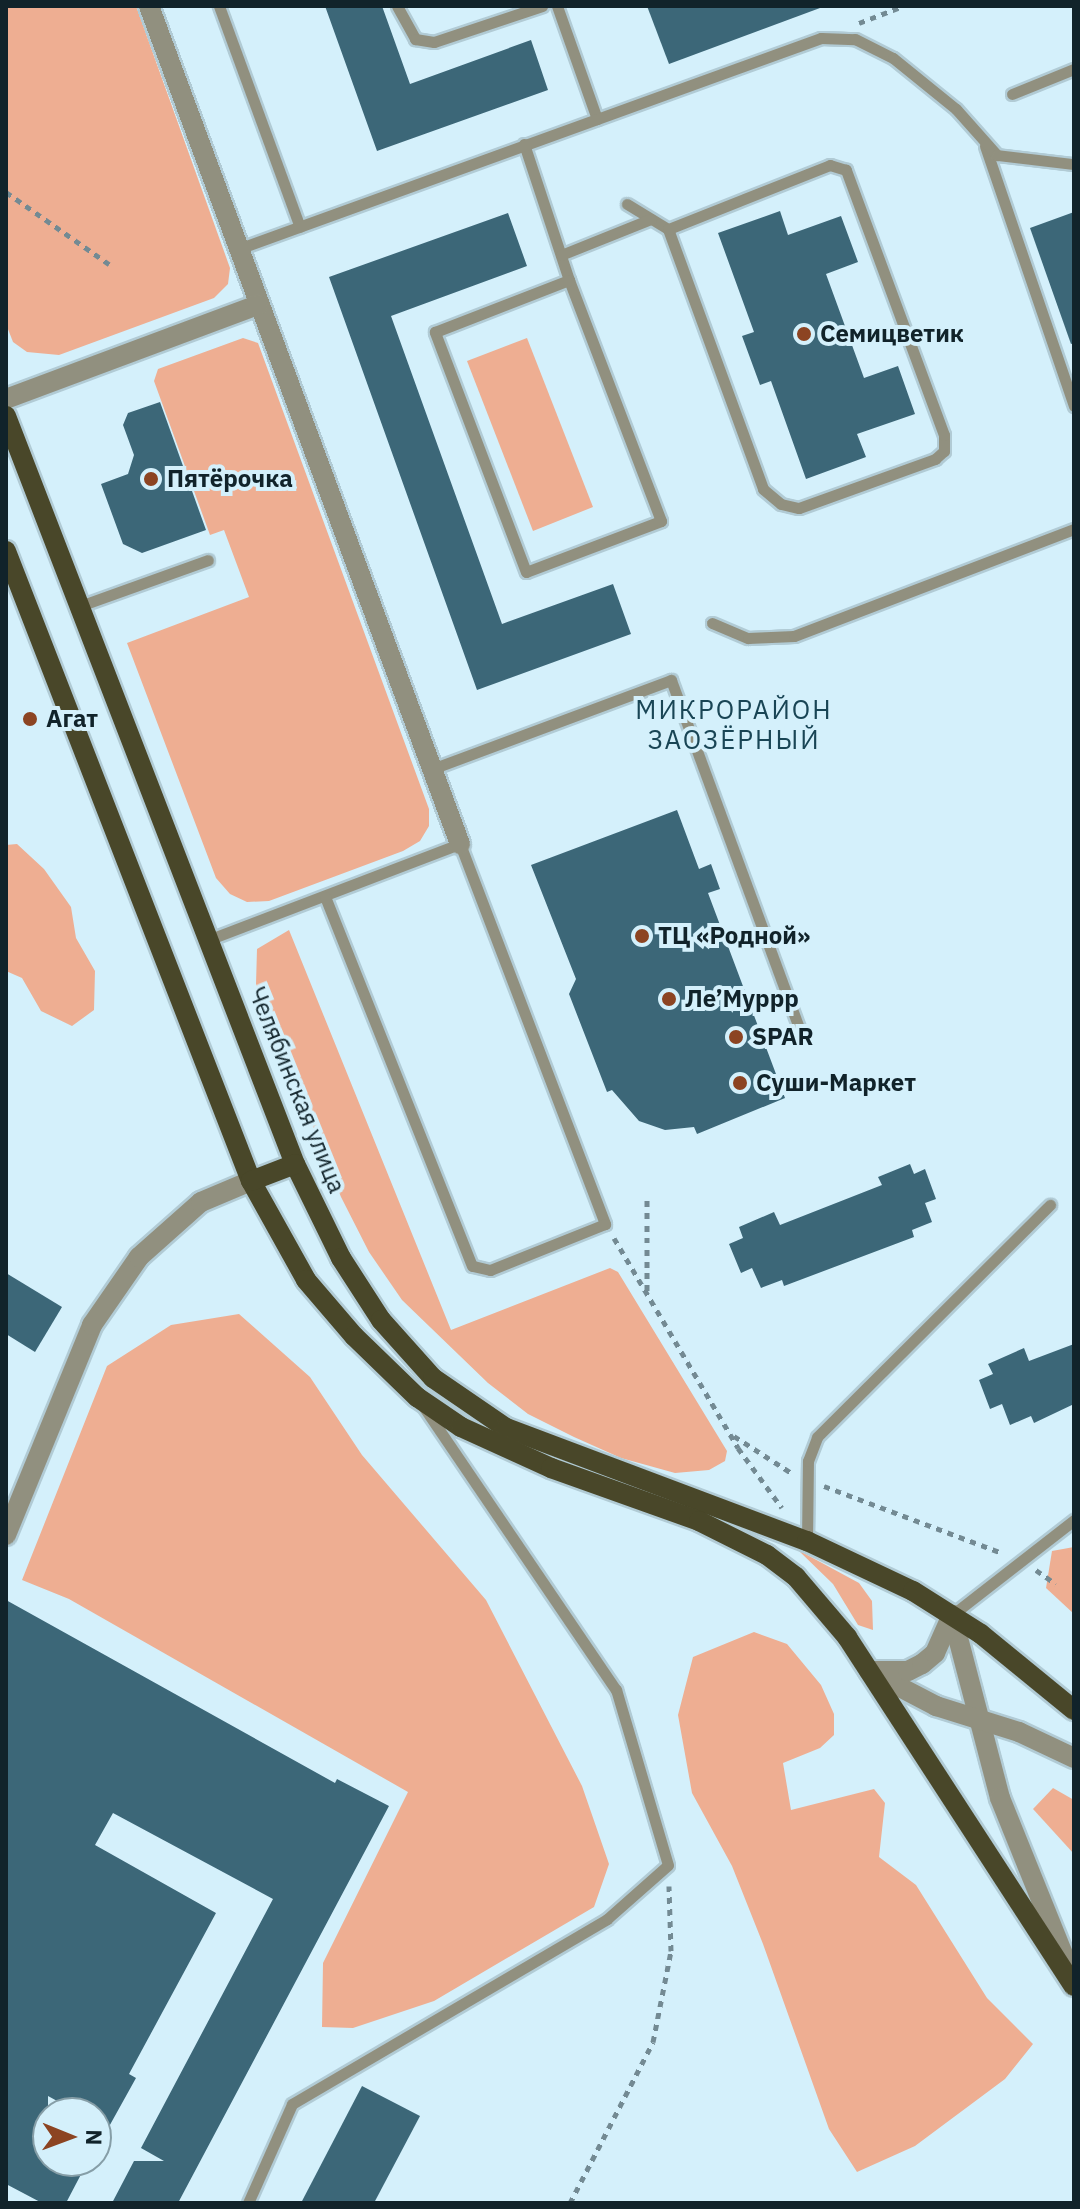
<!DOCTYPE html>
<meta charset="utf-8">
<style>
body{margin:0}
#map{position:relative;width:1080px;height:2209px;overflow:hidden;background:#d4f0fb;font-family:"IBM Plex Sans",sans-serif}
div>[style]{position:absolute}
.green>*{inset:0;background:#eeae92}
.building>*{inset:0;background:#3c6778}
.path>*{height:5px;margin-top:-2.5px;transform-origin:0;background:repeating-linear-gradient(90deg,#738a93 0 6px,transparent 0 12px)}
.roads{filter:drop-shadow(2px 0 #b1cbd5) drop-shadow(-2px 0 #b1cbd5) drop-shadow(0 2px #b1cbd5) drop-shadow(0 -2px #b1cbd5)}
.service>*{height:11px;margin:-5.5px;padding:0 5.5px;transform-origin:5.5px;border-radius:5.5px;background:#91907f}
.minor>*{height:20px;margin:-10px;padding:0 10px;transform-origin:10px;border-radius:10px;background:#91907f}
.tertiary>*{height:20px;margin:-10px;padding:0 10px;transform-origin:10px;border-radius:10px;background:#91907f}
.primary>*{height:20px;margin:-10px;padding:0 10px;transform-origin:10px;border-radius:10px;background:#494729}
.dots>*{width:22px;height:22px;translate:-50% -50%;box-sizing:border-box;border:4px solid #d4f0fb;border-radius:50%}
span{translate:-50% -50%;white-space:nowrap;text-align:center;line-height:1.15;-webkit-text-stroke:8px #d4f0fb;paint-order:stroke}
.poi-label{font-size:24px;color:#11232a;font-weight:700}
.left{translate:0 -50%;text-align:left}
.street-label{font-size:24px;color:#11232a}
.neighbourhood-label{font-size:26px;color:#194555;letter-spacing:2px}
.frame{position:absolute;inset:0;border:8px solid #11232a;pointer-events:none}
.north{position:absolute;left:32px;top:2097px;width:80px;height:80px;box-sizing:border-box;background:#d4f0fb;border:2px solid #869ea7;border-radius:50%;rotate:91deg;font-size:22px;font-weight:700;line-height:32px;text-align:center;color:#11232a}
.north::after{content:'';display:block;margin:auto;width:28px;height:36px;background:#8c4422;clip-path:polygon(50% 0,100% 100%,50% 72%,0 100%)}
</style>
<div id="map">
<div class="green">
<div style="clip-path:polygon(6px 6px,136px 6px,230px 268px,228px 284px,214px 298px,59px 355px,27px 352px,13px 342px,6px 324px)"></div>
<div style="clip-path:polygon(243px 338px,258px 343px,429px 809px,429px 826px,420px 841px,403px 851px,269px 901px,247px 902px,230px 894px,216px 878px,127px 643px,249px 597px,224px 530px,210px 535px,154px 381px,158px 369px)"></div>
<div style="clip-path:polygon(527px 338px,593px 507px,533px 531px,467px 361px)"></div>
<div style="clip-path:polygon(17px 844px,44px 869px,71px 907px,76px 938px,95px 971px,94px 1010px,72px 1026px,41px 1011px,22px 978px,6px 971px,6px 845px)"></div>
<div style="clip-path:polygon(289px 930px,451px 1330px,610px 1268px,618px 1272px,727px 1451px,725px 1461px,709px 1470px,675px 1473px,621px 1458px,574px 1437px,528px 1414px,488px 1383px,402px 1300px,369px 1252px,341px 1197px,256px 984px,257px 949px)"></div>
<div style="clip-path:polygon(239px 1314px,310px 1377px,362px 1455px,486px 1600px,582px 1786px,609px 1864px,594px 1907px,434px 2001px,353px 2028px,322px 2027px,323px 1963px,408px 1792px,69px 1599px,22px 1580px,107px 1366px,171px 1325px)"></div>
<div style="clip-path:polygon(1074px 1547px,1074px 1614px,1046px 1588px,1052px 1551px)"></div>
<div style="clip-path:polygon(798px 1550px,859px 1583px,872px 1601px,873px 1630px,858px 1625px,833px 1584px)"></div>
<div style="clip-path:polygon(754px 1632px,787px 1644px,821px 1685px,834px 1714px,834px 1735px,820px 1748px,783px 1763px,791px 1810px,874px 1789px,885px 1803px,879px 1857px,916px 1885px,987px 1998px,1033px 2044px,1005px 2079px,915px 2146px,857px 2172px,829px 2129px,763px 1944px,732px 1866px,692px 1793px,678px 1715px,693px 1657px)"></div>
<div style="clip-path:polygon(1053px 1788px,1074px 1800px,1074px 1854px,1033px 1809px)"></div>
</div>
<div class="building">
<div style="clip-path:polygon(325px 6px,382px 6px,410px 84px,531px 40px,548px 90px,377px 151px)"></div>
<div style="clip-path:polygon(647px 6px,819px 6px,820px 8px,669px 64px)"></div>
<div style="clip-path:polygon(780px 211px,788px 235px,841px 216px,858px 262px,826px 274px,864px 378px,898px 366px,915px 414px,857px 434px,866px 457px,806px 479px,771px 381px,760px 385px,742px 336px,754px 332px,718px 233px)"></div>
<div style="clip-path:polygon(1074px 212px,1074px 343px,1071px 344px,1030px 228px)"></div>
<div style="clip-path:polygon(508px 213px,527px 266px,391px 316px,502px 624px,613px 584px,631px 634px,477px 690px,329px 277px)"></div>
<div style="clip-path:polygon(160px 402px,206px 530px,142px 553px,123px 544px,101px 484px,128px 474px,134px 455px,123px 425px,128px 413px)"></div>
<div style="clip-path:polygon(677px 810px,699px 869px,711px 864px,720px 889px,708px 893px,785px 1098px,697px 1134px,694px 1127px,665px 1130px,639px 1121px,612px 1090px,607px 1092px,569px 994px,576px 979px,531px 865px)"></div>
<div style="clip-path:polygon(910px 1164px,914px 1174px,925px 1169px,936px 1199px,925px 1203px,932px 1222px,912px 1230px,914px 1237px,784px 1286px,782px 1280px,761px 1288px,752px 1268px,741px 1273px,729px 1244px,743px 1238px,739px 1227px,774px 1212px,780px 1225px,882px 1185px,878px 1177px)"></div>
<div style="clip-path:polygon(6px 1273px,62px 1307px,35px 1352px,6px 1334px)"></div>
<div style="clip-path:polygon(1074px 1344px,1074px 1404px,1034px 1423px,1031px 1416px,1010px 1425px,1002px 1404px,990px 1409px,979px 1380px,993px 1374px,988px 1364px,1024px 1348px,1029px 1361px)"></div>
<div style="clip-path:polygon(6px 1600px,335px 1783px,337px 1779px,389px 1806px,178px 2203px,112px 2203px,134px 2161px,164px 2161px,141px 2148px,273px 1899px,113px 1813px,95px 1845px,216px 1913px,129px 2074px,136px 2078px,96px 2150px,96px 2113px,79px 2113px,48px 2096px,48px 2161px,88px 2161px,66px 2203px,42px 2203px,6px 2184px)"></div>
<div style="clip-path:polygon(362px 2086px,420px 2116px,374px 2203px,301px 2203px)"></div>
</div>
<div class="path">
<div style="left:859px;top:23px;width:47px;rotate:-21.1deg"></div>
<div style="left:6px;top:192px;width:126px;rotate:35deg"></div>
<div style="left:614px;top:1238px;width:244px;rotate:59.4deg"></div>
<div style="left:738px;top:1448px;width:74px;rotate:53.7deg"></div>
<div style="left:647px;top:1291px;width:91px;rotate:-90deg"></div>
<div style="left:734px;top:1436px;width:70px;rotate:32.8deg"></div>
<div style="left:824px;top:1486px;width:190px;rotate:20.6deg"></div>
<div style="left:1036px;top:1570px;width:24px;rotate:35deg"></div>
<div style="left:570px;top:2203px;width:181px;rotate:-62.7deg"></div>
<div style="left:653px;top:2042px;width:93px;rotate:-78.8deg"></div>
<div style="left:671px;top:1951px;width:65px;rotate:-91.8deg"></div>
</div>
<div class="roads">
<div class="service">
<div style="left:219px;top:6px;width:235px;rotate:69.9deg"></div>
<div style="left:397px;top:6px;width:38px;rotate:61deg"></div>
<div style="left:415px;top:39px;width:19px;rotate:9deg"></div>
<div style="left:434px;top:42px;width:114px;rotate:-18.4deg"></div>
<div style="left:557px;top:6px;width:120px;rotate:70.5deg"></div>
<div style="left:1012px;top:94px;width:67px;rotate:-22deg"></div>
<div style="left:524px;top:144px;width:143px;rotate:71.7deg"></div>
<div style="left:569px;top:280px;width:258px;rotate:69.1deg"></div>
<div style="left:661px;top:521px;width:144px;rotate:159.3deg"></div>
<div style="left:526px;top:572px;width:257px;rotate:-110.8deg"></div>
<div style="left:435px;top:332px;width:144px;rotate:-21.2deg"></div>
<div style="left:985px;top:146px;width:275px;rotate:71.1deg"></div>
<div style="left:627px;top:204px;width:48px;rotate:31.4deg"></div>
<div style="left:668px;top:229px;width:277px;rotate:69.9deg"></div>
<div style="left:763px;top:489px;width:23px;rotate:40deg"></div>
<div style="left:781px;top:504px;width:18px;rotate:13deg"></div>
<div style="left:799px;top:508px;width:145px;rotate:-19.8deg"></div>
<div style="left:935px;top:459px;width:12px;rotate:-42deg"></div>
<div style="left:944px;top:451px;width:16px;rotate:-90deg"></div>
<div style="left:944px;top:435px;width:283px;rotate:-110.3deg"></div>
<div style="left:846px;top:170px;width:17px;rotate:-163deg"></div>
<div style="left:830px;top:165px;width:174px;rotate:158.4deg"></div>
<div style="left:238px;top:249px;width:620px;rotate:-19.9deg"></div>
<div style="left:821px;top:38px;width:34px;rotate:2deg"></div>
<div style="left:855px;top:39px;width:42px;rotate:26.6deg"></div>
<div style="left:893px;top:58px;width:81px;rotate:39deg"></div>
<div style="left:956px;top:109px;width:62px;rotate:48.3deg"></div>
<div style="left:997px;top:155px;width:76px;rotate:6.8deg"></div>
<div style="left:561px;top:255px;width:97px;rotate:-21.8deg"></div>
<div style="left:77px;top:607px;width:139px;rotate:-19.7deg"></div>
<div style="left:712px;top:623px;width:39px;rotate:23deg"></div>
<div style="left:748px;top:638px;width:46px;rotate:-2.5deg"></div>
<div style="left:794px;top:636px;width:300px;rotate:-20.9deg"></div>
<div style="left:432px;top:769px;width:255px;rotate:-20.4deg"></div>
<div style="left:671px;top:680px;width:382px;rotate:69.8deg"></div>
<div style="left:208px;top:940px;width:270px;rotate:-20.9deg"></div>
<div style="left:460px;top:844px;width:407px;rotate:69.1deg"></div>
<div style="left:605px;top:1224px;width:124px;rotate:158.2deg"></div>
<div style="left:490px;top:1270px;width:18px;rotate:-167deg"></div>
<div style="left:472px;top:1266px;width:397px;rotate:-111.7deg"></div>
<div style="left:807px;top:1541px;width:80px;rotate:-89.3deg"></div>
<div style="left:808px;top:1461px;width:26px;rotate:-69deg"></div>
<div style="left:817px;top:1437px;width:329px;rotate:-44.9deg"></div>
<div style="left:952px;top:1615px;width:155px;rotate:-37.9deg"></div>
<div style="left:248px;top:2203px;width:108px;rotate:-66deg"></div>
<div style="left:292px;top:2104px;width:365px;rotate:-30.4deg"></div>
<div style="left:607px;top:1919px;width:81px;rotate:-41.5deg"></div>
<div style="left:668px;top:1865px;width:183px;rotate:-106.5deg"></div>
<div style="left:616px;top:1690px;width:341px;rotate:-124.2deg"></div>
</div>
<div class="minor">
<div style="left:149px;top:6px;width:894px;rotate:69.64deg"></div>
<div style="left:6px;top:399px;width:269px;rotate:-20.5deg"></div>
<div style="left:6px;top:1535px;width:227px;rotate:-67.7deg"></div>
<div style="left:92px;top:1325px;width:83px;rotate:-55.3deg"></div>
<div style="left:139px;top:1257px;width:83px;rotate:-41.6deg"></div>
<div style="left:201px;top:1202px;width:54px;rotate:-22.8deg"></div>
</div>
<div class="tertiary">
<div style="left:952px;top:1615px;width:189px;rotate:75.3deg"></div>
<div style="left:1000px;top:1798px;width:187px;rotate:68deg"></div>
<div style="left:869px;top:1671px;width:76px;rotate:27.6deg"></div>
<div style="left:936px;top:1706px;width:87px;rotate:17.4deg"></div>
<div style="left:1019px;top:1732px;width:61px;rotate:25.3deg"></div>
<div style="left:873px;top:1671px;width:35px"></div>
<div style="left:908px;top:1671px;width:16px;rotate:-27deg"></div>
<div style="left:922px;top:1664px;width:17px;rotate:-40deg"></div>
<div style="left:935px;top:1653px;width:42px;rotate:-65.9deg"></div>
</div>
<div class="primary">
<div style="left:6px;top:416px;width:802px;rotate:68.88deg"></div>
<div style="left:295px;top:1164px;width:105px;rotate:63.9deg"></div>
<div style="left:341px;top:1258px;width:74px;rotate:57.2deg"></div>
<div style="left:381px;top:1320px;width:78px;rotate:48.1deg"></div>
<div style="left:433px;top:1378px;width:88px;rotate:34.4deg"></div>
<div style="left:506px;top:1428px;width:322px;rotate:20.6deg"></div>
<div style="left:807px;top:1541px;width:117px;rotate:25.3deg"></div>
<div style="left:913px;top:1591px;width:80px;rotate:32.3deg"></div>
<div style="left:981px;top:1634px;width:120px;rotate:39.3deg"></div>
<div style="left:6px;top:551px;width:676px;rotate:68.75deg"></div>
<div style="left:251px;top:1181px;width:113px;rotate:60.9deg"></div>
<div style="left:306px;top:1280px;width:74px;rotate:49.4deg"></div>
<div style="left:354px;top:1336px;width:88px;rotate:44.1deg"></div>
<div style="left:417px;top:1397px;width:53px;rotate:34.3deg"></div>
<div style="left:461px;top:1427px;width:99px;rotate:24.5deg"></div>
<div style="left:551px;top:1468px;width:157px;rotate:19.7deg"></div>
<div style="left:699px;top:1521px;width:76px;rotate:26.6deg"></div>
<div style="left:767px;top:1555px;width:36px;rotate:37deg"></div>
<div style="left:796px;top:1577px;width:79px;rotate:49.6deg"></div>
<div style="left:847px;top:1637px;width:416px;rotate:57deg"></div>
<div style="left:251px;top:1181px;width:47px;rotate:-21.1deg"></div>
</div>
</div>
<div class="dots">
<div style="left:804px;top:334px;background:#8c4422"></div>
<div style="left:151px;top:479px;background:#8c4422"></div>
<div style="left:30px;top:719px;background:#8c4422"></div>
<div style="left:642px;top:936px;background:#8c4422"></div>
<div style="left:669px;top:999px;background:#8c4422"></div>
<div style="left:736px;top:1037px;background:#8c4422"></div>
<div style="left:740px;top:1083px;background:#8c4422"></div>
</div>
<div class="poi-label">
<span class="left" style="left:820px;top:334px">Семицветик</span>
<span class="left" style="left:167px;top:479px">Пятёрочка</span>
<span class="left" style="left:46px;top:719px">Агат</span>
<span class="left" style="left:658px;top:936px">ТЦ «Родной»</span>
<span class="left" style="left:685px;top:999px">Ле’Муррр</span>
<span class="left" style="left:752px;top:1037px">SPAR</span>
<span class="left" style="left:756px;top:1083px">Суши-Маркет</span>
</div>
<div class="street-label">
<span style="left:297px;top:1090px;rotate:68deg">Челябинская улица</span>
</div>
<div class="neighbourhood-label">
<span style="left:734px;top:725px">МИКРОРАЙОН<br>ЗАОЗЁРНЫЙ</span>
</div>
<div class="frame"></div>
<div class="north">N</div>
</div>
